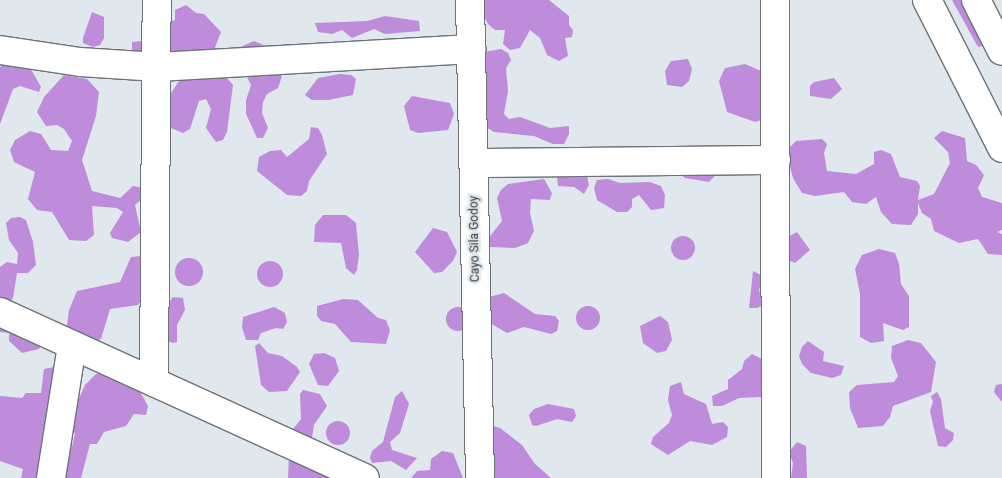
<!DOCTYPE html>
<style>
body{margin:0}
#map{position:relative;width:1002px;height:478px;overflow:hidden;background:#e0e7ed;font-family:Roboto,sans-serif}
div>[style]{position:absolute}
.forest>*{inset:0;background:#be8cda}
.round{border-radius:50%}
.roads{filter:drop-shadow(1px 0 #6c7277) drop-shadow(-1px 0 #6c7277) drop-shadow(0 1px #6c7277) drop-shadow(0 -1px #6c7277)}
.minor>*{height:28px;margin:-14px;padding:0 14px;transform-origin:14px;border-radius:14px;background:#fff}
span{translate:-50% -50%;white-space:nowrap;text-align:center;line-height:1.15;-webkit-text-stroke:5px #e0e7ed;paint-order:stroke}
.street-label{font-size:12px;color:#343639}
</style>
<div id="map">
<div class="forest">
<div style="clip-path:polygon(484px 0,549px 0,569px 16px,569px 25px,573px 30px,572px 37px,565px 38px,568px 56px,559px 61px,547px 55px,540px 38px,530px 30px,520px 48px,510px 50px,503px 44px,505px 30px,495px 30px,488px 24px,480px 9px)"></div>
<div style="clip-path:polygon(952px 0,969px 0,986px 45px,978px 47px)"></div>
<div style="clip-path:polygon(186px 5px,196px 13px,204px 14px,221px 32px,211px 58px,138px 55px,132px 51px,132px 42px,142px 41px,145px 31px,175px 20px,175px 10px)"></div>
<div style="clip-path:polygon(92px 12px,104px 17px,104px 38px,100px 45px,93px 47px,83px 43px,83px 38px)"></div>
<div style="clip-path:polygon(385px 16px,419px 21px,420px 31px,385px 34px,374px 29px,352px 38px,342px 30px,332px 34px,318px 32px,315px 23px,367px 21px)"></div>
<div style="clip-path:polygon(254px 41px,268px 47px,272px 64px,282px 76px,278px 88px,267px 94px,263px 102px,262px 113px,268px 128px,263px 138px,257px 138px,246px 114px,246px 100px,251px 85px,237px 57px,238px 48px)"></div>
<div style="clip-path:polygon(501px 49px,508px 53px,511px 60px,506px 68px,508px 91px,504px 114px,509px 119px,520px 117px,550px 128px,569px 126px,569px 134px,564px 144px,553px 144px,534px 136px,494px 132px,486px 127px,484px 52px)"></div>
<div style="clip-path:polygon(688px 59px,692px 69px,689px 81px,682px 87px,667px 85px,665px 71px,671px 61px)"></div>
<div style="clip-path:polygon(5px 63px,29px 66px,41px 87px,39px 92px,20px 86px,13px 89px,0 124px,0 67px)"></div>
<div style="clip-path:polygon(745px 64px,761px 71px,768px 118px,755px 122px,727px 112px,719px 81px,725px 68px)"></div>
<div style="clip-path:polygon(185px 72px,225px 76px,233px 85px,227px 132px,223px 140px,216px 142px,206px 128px,211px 109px,206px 99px,199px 101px,190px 129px,183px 133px,171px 128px,171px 93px)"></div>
<div style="clip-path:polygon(340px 74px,351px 75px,356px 79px,353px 95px,328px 100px,312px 100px,305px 95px,318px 78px)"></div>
<div style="clip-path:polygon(64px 75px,87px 79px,99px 92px,96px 116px,82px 160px,92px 191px,120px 198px,133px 186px,144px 188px,143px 198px,135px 205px,141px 232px,128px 242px,112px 238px,110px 233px,123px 212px,117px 208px,92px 206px,94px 235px,86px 241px,69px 240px,52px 212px,37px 210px,28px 199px,35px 172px,14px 162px,10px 150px,15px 140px,30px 131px,41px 134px,51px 150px,68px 151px,72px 141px,64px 129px,57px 125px,46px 126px,37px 112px,44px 97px)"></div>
<div style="clip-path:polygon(834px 78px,842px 89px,831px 99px,810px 96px,810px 86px,814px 82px)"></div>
<div style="clip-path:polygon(412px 96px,450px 103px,454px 114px,448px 130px,418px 133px,410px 130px,404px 106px)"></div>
<div style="clip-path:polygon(311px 127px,318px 128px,322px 135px,327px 154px,309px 181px,307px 191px,301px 196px,287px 195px,257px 171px,259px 157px,270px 151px,281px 150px,287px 157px,309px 139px)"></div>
<div style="clip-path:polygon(942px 131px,965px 138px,967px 161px,976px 165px,984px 175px,978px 188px,982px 197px,1002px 203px,1002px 230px,997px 232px,1002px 234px,1002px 255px,988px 254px,978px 239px,959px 243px,934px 231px,931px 219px,922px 213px,918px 203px,918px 214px,911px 225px,892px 224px,881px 212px,876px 197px,866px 204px,852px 202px,844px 192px,815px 196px,802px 193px,793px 178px,786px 151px,796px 141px,822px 139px,827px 144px,824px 153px,827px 171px,856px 174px,874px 164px,874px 152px,881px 150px,891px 154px,900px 177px,917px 181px,920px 186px,918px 200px,934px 194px,950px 163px,948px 152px,934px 138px)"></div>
<div style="clip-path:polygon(721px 169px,709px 182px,685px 178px,674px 170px)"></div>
<div style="clip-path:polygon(562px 173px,587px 176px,589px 185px,584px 194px,574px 187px,558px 186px,557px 177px)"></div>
<div style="clip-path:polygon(544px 179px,552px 193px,550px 200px,531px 199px,530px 213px,534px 231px,528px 243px,515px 248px,490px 247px,487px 240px,502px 221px,497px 198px,501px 190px,508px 184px)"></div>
<div style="clip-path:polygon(608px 179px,620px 183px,650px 182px,661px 186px,665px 195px,664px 208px,651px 210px,639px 195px,632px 199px,632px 207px,627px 212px,617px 212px,597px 200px,594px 188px,597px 180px)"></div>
<div style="clip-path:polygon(323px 215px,346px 215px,356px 223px,359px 255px,357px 270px,354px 275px,346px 268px,341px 243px,314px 242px,315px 225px)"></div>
<div style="clip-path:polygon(20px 217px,26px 220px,33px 242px,36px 265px,28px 273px,17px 273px,13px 298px,9px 304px,0 305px,0 267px,7px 262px,17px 264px,18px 253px,9px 240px,6px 223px,11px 218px)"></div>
<div style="clip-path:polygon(433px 228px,447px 232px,457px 252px,453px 261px,442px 272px,434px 273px,415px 252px)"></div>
<div style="clip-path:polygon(797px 232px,810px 250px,795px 263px,777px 255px,780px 241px)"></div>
<div class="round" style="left:671px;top:236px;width:24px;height:24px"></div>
<div style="clip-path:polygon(879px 249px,895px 253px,899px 264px,901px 284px,909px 296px,909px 327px,903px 330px,883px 323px,884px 341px,871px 343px,860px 337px,860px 294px,855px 269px,862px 255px)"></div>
<div style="clip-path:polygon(141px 256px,148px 258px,146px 294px,138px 305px,110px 309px,101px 339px,86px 345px,66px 332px,69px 310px,77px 291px,120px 282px,131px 257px)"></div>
<div class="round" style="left:175px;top:258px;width:28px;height:28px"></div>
<div class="round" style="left:257px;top:261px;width:26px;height:26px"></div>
<div style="clip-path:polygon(753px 271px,763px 276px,759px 290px,763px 305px,757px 308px,749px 308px)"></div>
<div style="clip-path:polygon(504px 293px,535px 314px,555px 316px,559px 321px,557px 331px,551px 334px,524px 327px,507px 333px,490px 323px,489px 297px)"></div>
<div style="clip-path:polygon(173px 297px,183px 298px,185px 310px,177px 325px,177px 342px,173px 343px,167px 341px,167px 305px)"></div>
<div style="clip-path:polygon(343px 299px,358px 300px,378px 318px,386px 320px,390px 330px,386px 344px,351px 342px,335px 324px,321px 321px,317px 316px,317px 306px)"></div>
<div class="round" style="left:576px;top:306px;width:24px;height:24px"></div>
<div style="clip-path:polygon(274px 307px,285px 313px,287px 322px,283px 329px,276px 328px,261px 333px,258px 340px,246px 340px,242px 327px,243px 317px)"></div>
<div class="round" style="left:446px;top:307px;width:24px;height:24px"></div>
<div style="clip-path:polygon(0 310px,42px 343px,39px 349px,22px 353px,9px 341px,9px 333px,0 332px)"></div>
<div style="clip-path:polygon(660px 316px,668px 322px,672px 340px,666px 351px,657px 353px,643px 343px,640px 326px)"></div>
<div style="clip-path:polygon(908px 340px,921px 343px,936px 362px,931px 392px,893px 406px,890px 417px,883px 426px,858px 428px,850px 408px,849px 392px,857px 385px,894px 382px,898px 376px,891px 358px,892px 346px)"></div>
<div style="clip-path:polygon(808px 341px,824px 352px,823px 361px,844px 366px,841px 375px,832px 378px,811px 373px,802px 364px,799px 356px,802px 347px)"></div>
<div style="clip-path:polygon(259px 343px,268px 353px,282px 356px,297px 367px,300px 372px,287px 391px,269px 392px,261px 385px,255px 346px)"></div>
<div style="clip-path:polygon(324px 353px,335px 358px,339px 371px,328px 386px,318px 385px,309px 364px,314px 354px)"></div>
<div style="clip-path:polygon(752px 354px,766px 361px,761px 397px,739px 398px,722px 406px,713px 406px,712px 396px,728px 389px,728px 380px,742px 369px,744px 361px)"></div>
<div style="clip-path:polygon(54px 367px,72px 374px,54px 453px,72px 447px,75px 433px,61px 426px,76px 405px,85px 385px,96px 374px,108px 372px,138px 388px,148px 406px,146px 415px,134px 414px,126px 426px,104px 432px,97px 444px,90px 444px,81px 478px,21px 478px,23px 469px,0 461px,0 396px,22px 398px,26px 393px,41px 393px,44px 369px)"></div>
<div style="clip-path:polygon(681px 382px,684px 394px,706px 404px,712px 424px,723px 422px,728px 427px,727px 437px,712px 445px,690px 441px,668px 455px,651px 444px,653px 437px,669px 423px,672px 415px,668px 400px,670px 386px)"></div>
<div style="clip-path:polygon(1002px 384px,1002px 402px,994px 392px,996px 385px)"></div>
<div style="clip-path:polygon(303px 390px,320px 394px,327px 406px,314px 425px,311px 444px,289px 434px,301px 419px,300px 394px)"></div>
<div style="clip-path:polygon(402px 391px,409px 404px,400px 433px,390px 442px,392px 450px,417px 458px,406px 470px,391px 461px,372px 463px,370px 458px,372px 451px,383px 442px,395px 397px)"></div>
<div style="clip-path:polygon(937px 392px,941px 399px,945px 428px,954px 433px,953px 440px,946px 447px,938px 446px,930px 411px,933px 402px,931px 396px)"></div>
<div style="clip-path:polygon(548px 404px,574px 409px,576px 416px,572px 422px,557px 419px,536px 426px,532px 425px,529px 415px,534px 409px)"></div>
<div class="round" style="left:326px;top:421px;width:24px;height:24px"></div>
<div style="clip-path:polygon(490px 425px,500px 428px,522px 445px,535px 464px,551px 478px,479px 478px)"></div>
<div style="clip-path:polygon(797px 442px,806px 446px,807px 478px,791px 478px,793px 463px,789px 452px)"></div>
<div style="clip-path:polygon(442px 451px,453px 453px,463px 478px,411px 478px,417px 471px,430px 470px,431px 459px)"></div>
<div style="clip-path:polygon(289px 456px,344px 478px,288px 478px)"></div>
</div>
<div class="roads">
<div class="minor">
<div style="left:470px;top:0;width:478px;rotate:88.8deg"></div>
<div style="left:775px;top:0;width:478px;rotate:89.9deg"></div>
<div style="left:927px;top:0;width:166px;rotate:63.1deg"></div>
<div style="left:976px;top:0;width:57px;rotate:63deg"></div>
<div style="left:0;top:50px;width:81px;rotate:8.5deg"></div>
<div style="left:80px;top:62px;width:78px;rotate:3.7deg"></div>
<div style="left:158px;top:67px;width:314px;rotate:-3.3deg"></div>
<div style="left:474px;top:163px;width:302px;rotate:-0.6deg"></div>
<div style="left:0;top:312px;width:401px;rotate:24.5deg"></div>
<div style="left:154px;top:382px;width:382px;rotate:-89.6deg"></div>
<div style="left:51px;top:478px;width:134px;rotate:-81deg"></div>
</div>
</div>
<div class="street-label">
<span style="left:475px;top:239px;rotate:-91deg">Cayo Sila Godoy</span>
</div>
</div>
